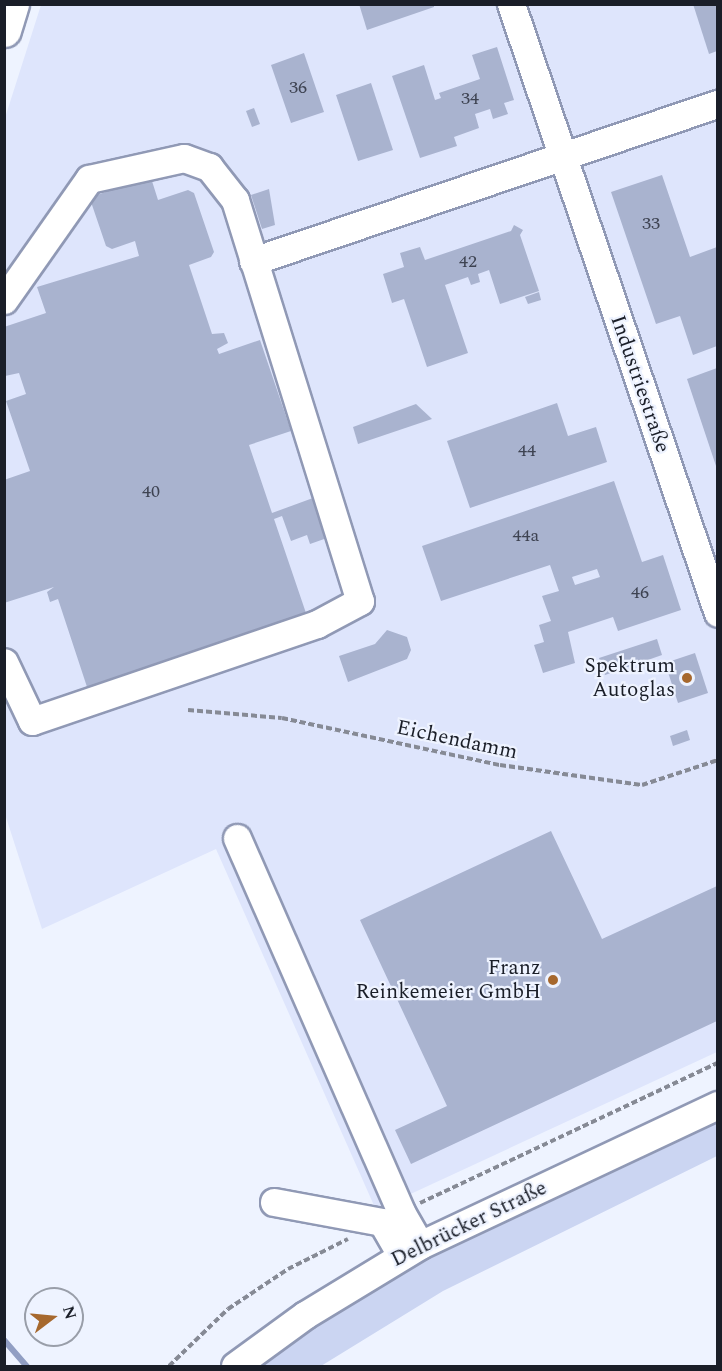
<!DOCTYPE html>
<meta charset="utf-8">
<style>
body{margin:0}
#map{position:relative;width:722px;height:1371px;overflow:hidden;background:#eef3ff;font-family:Spectral,serif}
div>[style]{position:absolute}
.built>*{inset:0;background:#dee5fc}
.green>*{inset:0;background:#cbd5f2}
.stream>*{height:6px;margin:-3px;padding:0 3px;transform-origin:3px;border-radius:3px;background:#919ec3}
.building>*{inset:0;background:#a9b3cf}
.path>*{height:4px;margin-top:-2px;transform-origin:0;background:repeating-linear-gradient(90deg,#868a95 0 6px,transparent 0 9px)}
.roads{filter:drop-shadow(2px 0 #9099b5) drop-shadow(-2px 0 #9099b5) drop-shadow(0 2px #9099b5) drop-shadow(0 -2px #9099b5)}
.minor>*{height:27px;margin:-13.5px;padding:0 13.5px;transform-origin:13.5px;border-radius:13.5px;background:#fff}
.major>*{height:33px;margin:-16.5px;padding:0 16.5px;transform-origin:16.5px;border-radius:16.5px;background:#fff}
.dots>*{width:16px;height:16px;translate:-50% -50%;box-sizing:border-box;border:3px solid #eef3ff;border-radius:50%}
span{translate:-50% -50%;white-space:nowrap;text-align:center;line-height:1.15;-webkit-text-stroke:4.5px #eef3ff;paint-order:stroke}
.number-label{font-size:18px;color:#3e4352}
.number-label span{-webkit-text-stroke-width:0}
.street-label{font-size:21px;color:#1a1e28}
.poi-label{font-size:21px;color:#1a1e28}
.right{translate:-100% -50%;text-align:right}
.frame{position:absolute;inset:0;border:6px solid #1a1e28;pointer-events:none}
.north{position:absolute;left:24px;top:1287px;width:60px;height:60px;box-sizing:border-box;background:#eef3ff;border:2px solid #999ea9;border-radius:50%;rotate:74deg;font-size:16px;font-weight:700;line-height:24px;text-align:center;color:#1a1e28}
.north::after{content:'';display:block;margin:auto;width:21px;height:27px;background:#a6682e;clip-path:polygon(50% 0,100% 100%,50% 72%,0 100%)}
</style>
<div id="map">
<div class="built">
<div style="clip-path:polygon(41px 5px,717px 5px,717px 1052px,376px 1210px,216px 849px,42px 929px,4px 811px,4px 121px)"></div>
</div>
<div class="green">
<div style="clip-path:polygon(717px 1121px,717px 1156px,443px 1291px,321px 1366px,260px 1366px,311px 1327px,426px 1257px)"></div>
</div>
<div class="stream">
<div style="left:4px;top:1340px;width:35px;rotate:49deg"></div>
</div>
<div class="building">
<div style="clip-path:polygon(359px 4px,434px 4px,434px 7px,367px 30px)"></div>
<div style="clip-path:polygon(693px 4px,717px 4px,717px 51px,709px 54px)"></div>
<div style="clip-path:polygon(497px 47px,514px 100px,504px 103px,508px 114px,493px 119px,490px 109px,475px 114px,479px 128px,454px 137px,457px 146px,420px 158px,392px 76px,424px 65px,435px 100px,441px 98px,439px 93px,480px 79px,472px 55px)"></div>
<div style="clip-path:polygon(304px 53px,324px 112px,291px 123px,271px 65px)"></div>
<div style="clip-path:polygon(371px 83px,393px 150px,358px 161px,336px 95px)"></div>
<div style="clip-path:polygon(254px 108px,260px 124px,252px 127px,246px 111px)"></div>
<div style="clip-path:polygon(662px 175px,690px 257px,717px 247px,717px 346px,693px 355px,680px 316px,656px 324px,611px 192px)"></div>
<div style="clip-path:polygon(146px 178px,152px 181px,158px 200px,188px 190px,194px 193px,214px 252px,211px 257px,189px 265px,212px 334px,224px 333px,228px 343px,217px 349px,219px 354px,260px 340px,291px 431px,249px 445px,272px 513px,313px 498px,327px 538px,310px 544px,307px 535px,291px 541px,282px 516px,274px 519px,307px 616px,88px 690px,58px 599px,50px 602px,47px 592px,54px 587px,4px 603px,4px 480px,30px 471px,6px 401px,26px 394px,19px 373px,5px 376px,4px 327px,46px 313px,37px 287px,139px 256px,135px 241px,112px 249px,106px 246px,91px 202px,94px 196px)"></div>
<div style="clip-path:polygon(269px 189px,275px 225px,262px 229px,251px 195px)"></div>
<div style="clip-path:polygon(514px 225px,523px 230px,520px 235px,539px 291px,500px 304px,489px 270px,478px 274px,480px 282px,471px 285px,468px 277px,445px 285px,468px 353px,427px 367px,404px 299px,392px 303px,383px 274px,404px 267px,400px 253px,420px 247px,425px 260px,511px 231px)"></div>
<div style="clip-path:polygon(539px 292px,541px 300px,528px 304px,525px 297px)"></div>
<div style="clip-path:polygon(717px 368px,717px 469px,687px 379px)"></div>
<div style="clip-path:polygon(557px 403px,568px 436px,596px 427px,607px 462px,470px 508px,447px 441px)"></div>
<div style="clip-path:polygon(416px 404px,432px 419px,358px 444px,353px 427px)"></div>
<div style="clip-path:polygon(evenodd,614px 481px,642px 562px,663px 555px,681px 610px,618px 631px,613px 617px,568px 632px,575px 663px,543px 673px,534px 645px,544px 642px,539px 625px,551px 621px,542px 596px,559px 591px,550px 565px,441px 601px,422px 546px,614px 481px,597px 569px,600px 577px,575px 585px,572px 577px,597px 569px)"></div>
<div style="clip-path:polygon(387px 630px,407px 637px,411px 650px,407px 659px,348px 682px,339px 656px,375px 644px)"></div>
<div style="clip-path:polygon(657px 639px,662px 655px,605px 675px,599px 658px)"></div>
<div style="clip-path:polygon(695px 653px,708px 693px,678px 703px,665px 663px)"></div>
<div style="clip-path:polygon(687px 730px,690px 740px,673px 746px,670px 736px)"></div>
<div style="clip-path:polygon(551px 831px,602px 939px,717px 886px,717px 1021px,411px 1164px,395px 1130px,447px 1106px,360px 920px)"></div>
</div>
<div class="path">
<div style="left:188px;top:710px;width:94px;rotate:4.9deg"></div>
<div style="left:282px;top:718px;width:223px;rotate:12.2deg"></div>
<div style="left:500px;top:765px;width:143px;rotate:8deg"></div>
<div style="left:642px;top:785px;width:80px;rotate:-18.2deg"></div>
<div style="left:420px;top:1203px;width:329px;rotate:-25.2deg"></div>
<div style="left:169px;top:1366px;width:82px;rotate:-44deg"></div>
<div style="left:228px;top:1309px;width:72px;rotate:-33.7deg"></div>
<div style="left:288px;top:1269px;width:67px;rotate:-26.6deg"></div>
</div>
<div class="roads">
<div class="minor">
<div style="left:511px;top:4px;width:643px;rotate:71.23deg"></div>
<div style="left:253px;top:261px;width:491px;rotate:-18.7deg"></div>
<div style="left:4px;top:300px;width:148px;rotate:-54.9deg"></div>
<div style="left:89px;top:179px;width:97px;rotate:-12.5deg"></div>
<div style="left:184px;top:158px;width:27px;rotate:20deg"></div>
<div style="left:209px;top:167px;width:42px;rotate:51.8deg"></div>
<div style="left:235px;top:200px;width:420px;rotate:72.7deg"></div>
<div style="left:360px;top:601px;width:49px;rotate:151.9deg"></div>
<div style="left:317px;top:624px;width:301px;rotate:161.2deg"></div>
<div style="left:32px;top:721px;width:65px;rotate:-115.4deg"></div>
<div style="left:237px;top:838px;width:408px;rotate:66.3deg"></div>
<div style="left:401px;top:1212px;width:38px;rotate:60deg"></div>
<div style="left:274px;top:1202px;width:110px;rotate:10.5deg"></div>
<div style="left:382px;top:1222px;width:39px;rotate:60deg"></div>
<div style="left:235px;top:1366px;width:87px;rotate:-36.1deg"></div>
<div style="left:305px;top:1315px;width:135px;rotate:-31.3deg"></div>
<div style="left:420px;top:1245px;width:329px;rotate:-25.2deg"></div>
</div>
<div class="major">
<div style="left:4px;top:30px;width:27px;rotate:-73deg"></div>
</div>
</div>
<div class="dots">
<div style="left:687px;top:678px;background:#a6682e"></div>
<div style="left:553px;top:980px;background:#a6682e"></div>
</div>
<div class="number-label">
<span style="left:298px;top:88px">36</span>
<span style="left:470px;top:99px">34</span>
<span style="left:651px;top:224px">33</span>
<span style="left:468px;top:262px">42</span>
<span style="left:527px;top:451px">44</span>
<span style="left:151px;top:492px">40</span>
<span style="left:526px;top:536px">44a</span>
<span style="left:640px;top:593px">46</span>
</div>
<div class="street-label">
<span style="left:640px;top:384px;rotate:71deg">Industriestraße</span>
<span style="left:457px;top:740px;rotate:12deg">Eichendamm</span>
<span style="left:469px;top:1224px;rotate:-26deg">Delbrücker Straße</span>
</div>
<div class="poi-label">
<span class="right" style="left:675px;top:678px">Spektrum<br>Autoglas</span>
<span class="right" style="left:541px;top:980px">Franz<br>Reinkemeier GmbH</span>
</div>
<div class="frame"></div>
<div class="north">N</div>
</div>
